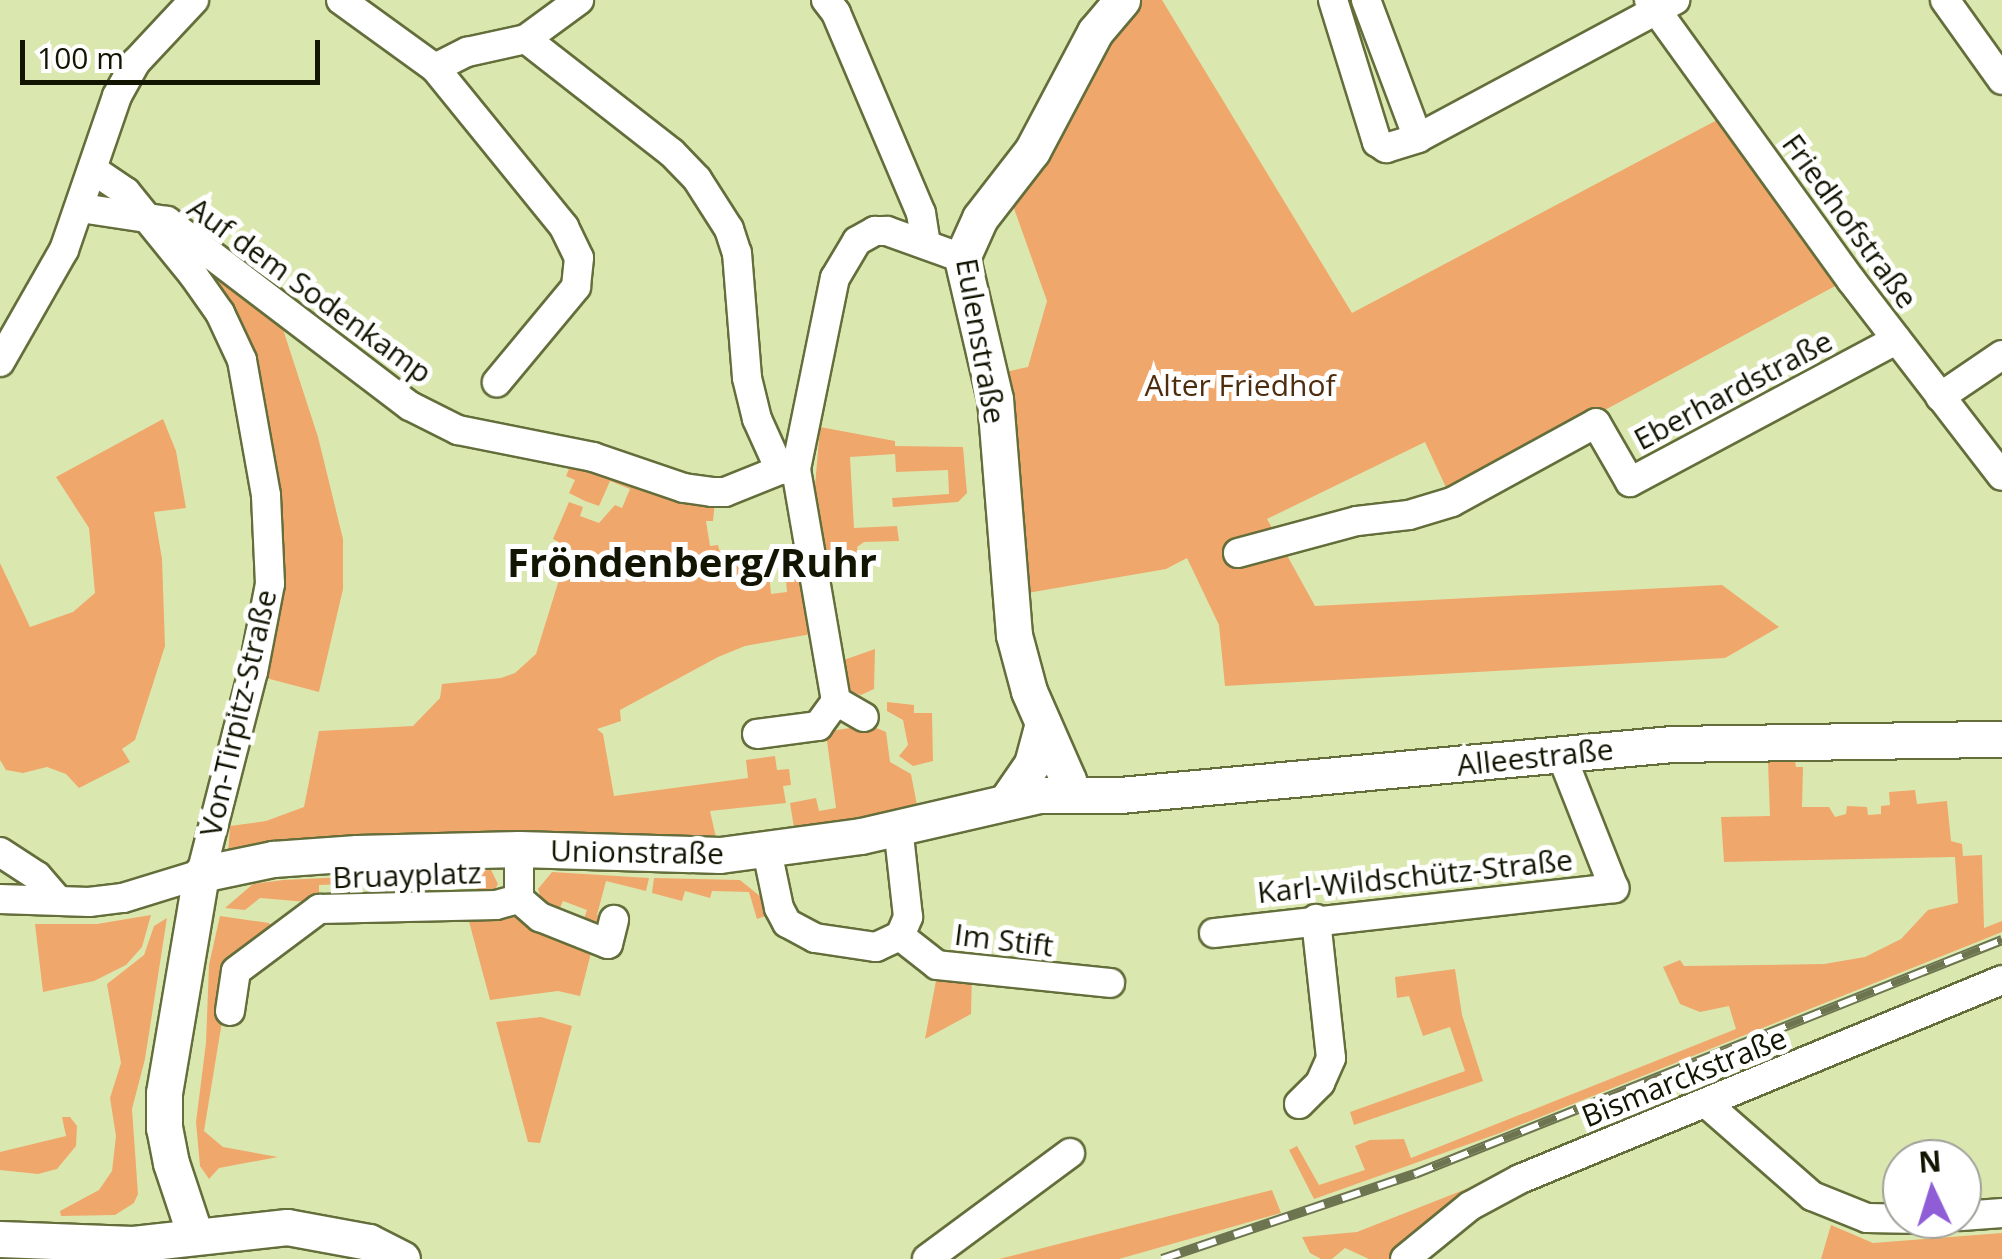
<!DOCTYPE html>
<meta charset="utf-8">
<style>
body{margin:0}
#map{position:relative;width:2002px;height:1259px;overflow:hidden;background:#dae8b0;font-family:"Open Sans",sans-serif}
div>[style]{position:absolute}
.green>*{inset:0;background:#f0a76c}
.roads{filter:drop-shadow(2px 0 #636e3b) drop-shadow(-2px 0 #636e3b) drop-shadow(0 2px #636e3b) drop-shadow(0 -2px #636e3b)}
.minor>*{height:28px;margin:-14px;padding:0 14px;transform-origin:14px;border-radius:14px;background:#fff}
.major>*{height:35px;margin:-17.5px;padding:0 17.5px;transform-origin:17.5px;border-radius:17.5px;background:#fff}
.rail>*{height:10px;margin-top:-5px;transform-origin:0;background:repeating-linear-gradient(90deg,#fff 0 19px,#6c7450 0 38px);box-sizing:border-box;border-block:2px solid #6c7450}
span{translate:-50% -50%;white-space:nowrap;text-align:center;line-height:1.15;-webkit-text-stroke:10px #fff;paint-order:stroke}
.street-label{font-size:30px;color:#111502}
.park-label{font-size:30px;color:#4e2d0f}
.district-label{font-size:40px;color:#111502;font-weight:700}
.north{position:absolute;left:1882px;top:1139px;width:100px;height:100px;box-sizing:border-box;background:#fff;border:2px solid #a0a19a;border-radius:50%;rotate:356deg;font-size:28px;font-weight:700;line-height:40px;text-align:center;color:#111502}
.north::after{content:'';display:block;margin:auto;width:35px;height:45px;background:#8f5ed7;clip-path:polygon(50% 0,100% 100%,50% 72%,0 100%)}
.scale{position:absolute;left:20px;top:40px;width:300px;height:45px;box-sizing:border-box;border:5px solid #111502;border-top:0;padding-left:12px;font-size:30px;line-height:35px;white-space:nowrap;color:#111502;-webkit-text-stroke:8px #fff;paint-order:stroke}
</style>
<div id="map">
<div class="green">
<div style="clip-path:polygon(1122px 0,1162px 0,1352px 313px,1719px 119px,1839px 284px,1449px 494px,1425px 442px,1267px 519px,1315px 606px,1722px 585px,1779px 627px,1725px 658px,1225px 686px,1219px 625px,1187px 558px,1166px 569px,1010px 596px,991px 375px,1028px 367px,1047px 301px,1006px 186px)"></div>
<div style="clip-path:polygon(206px 263px,280px 320px,318px 437px,343px 539px,343px 589px,319px 692px,266px 678px,283px 590px,279px 505px,256px 362px,237px 314px,206px 270px)"></div>
<div style="clip-path:polygon(163px 419px,176px 451px,186px 508px,154px 512px,162px 559px,165px 646px,135px 740px,122px 749px,130px 762px,79px 788px,66px 774px,47px 767px,23px 773px,6px 770px,0 760px,0 563px,30px 627px,73px 612px,95px 593px,89px 528px,56px 477px)"></div>
<div style="clip-path:polygon(820px 427px,895px 441px,895px 446px,963px 447px,967px 493px,958px 502px,893px 507px,892px 498px,949px 494px,948px 470px,896px 472px,895px 454px,850px 457px,854px 528px,897px 526px,899px 541px,864px 542px,857px 547px,863px 568px,828px 577px,814px 498px)"></div>
<div style="clip-path:polygon(571px 464px,716px 492px,713px 521px,706px 521px,710px 546px,718px 545px,720px 553px,733px 551px,736px 557px,747px 557px,748px 573px,769px 572px,771px 594px,787px 592px,784px 557px,776px 554px,806px 552px,822px 632px,745px 646px,718px 657px,620px 710px,621px 721px,597px 729px,603px 734px,614px 796px,748px 778px,746px 760px,775px 756px,777px 770px,789px 769px,791px 785px,783px 786px,786px 803px,710px 811px,720px 855px,227px 868px,230px 826px,266px 821px,304px 807px,319px 731px,413px 726px,440px 698px,442px 684px,501px 678px,515px 673px,536px 654px,558px 583px,568px 571px,559px 565px,570px 548px,553px 539px,569px 502px,583px 507px,580px 516px,599px 523px,615px 505px,622px 508px,630px 489px,610px 481px,599px 506px,585px 501px,569px 493px,575px 480px,566px 476px)"></div>
<div style="clip-path:polygon(875px 649px,874px 689px,861px 695px,843px 689px,838px 662px)"></div>
<div style="clip-path:polygon(887px 702px,914px 705px,914px 713px,932px 713px,933px 761px,913px 766px,899px 756px,908px 745px,903px 720px,887px 711px)"></div>
<div style="clip-path:polygon(869px 725px,886px 732px,890px 762px,911px 774px,920px 821px,797px 847px,790px 803px,816px 798px,819px 811px,836px 808px,827px 741px,817px 742px,818px 733px)"></div>
<div style="clip-path:polygon(1795px 761px,1796px 767px,1803px 767px,1802px 807px,1829px 807px,1835px 817px,1846px 814px,1847px 806px,1867px 807px,1868px 815px,1881px 814px,1881px 806px,1890px 805px,1889px 792px,1915px 790px,1917px 804px,1947px 801px,1951px 841px,1962px 844px,1963px 856px,1982px 855px,1984px 928px,2002px 921px,2002px 932px,1500px 1133px,1314px 1199px,1289px 1150px,1297px 1146px,1319px 1185px,1365px 1170px,1355px 1146px,1370px 1140px,1404px 1139px,1411px 1158px,1736px 1029px,1729px 1006px,1700px 1012px,1680px 1004px,1663px 967px,1680px 960px,1684px 966px,1824px 964px,1865px 957px,1901px 939px,1928px 910px,1958px 903px,1955px 857px,1724px 862px,1721px 817px,1770px 816px,1768px 762px)"></div>
<div style="clip-path:polygon(491px 870px,498px 884px,494px 891px,478px 894px,477px 878px,395px 882px,395px 897px,379px 897px,378px 883px,319px 885px,319px 903px,260px 898px,245px 910px,225px 908px,253px 884px,283px 880px)"></div>
<div style="clip-path:polygon(552px 872px,649px 878px,646px 891px,606px 881px,597px 915px,607px 918px,599px 929px,582px 924px,587px 910px,563px 901px,557px 915px,543px 905px,538px 889px)"></div>
<div style="clip-path:polygon(654px 878px,740px 880px,761px 897px,765px 916px,757px 919px,749px 892px,712px 891px,710px 898px,685px 891px,682px 901px,652px 893px)"></div>
<div style="clip-path:polygon(519px 912px,592px 949px,580px 996px,558px 991px,490px 1000px,467px 914px)"></div>
<div style="clip-path:polygon(151px 915px,142px 947px,126px 965px,94px 981px,43px 992px,35px 924px,97px 924px)"></div>
<div style="clip-path:polygon(220px 916px,269px 923px,276px 934px,231px 967px,204px 1131px,223px 1147px,278px 1157px,219px 1168px,209px 1179px,200px 1166px,196px 1122px,206px 1043px,209px 965px)"></div>
<div style="clip-path:polygon(167px 918px,145px 1059px,132px 1109px,138px 1194px,134px 1203px,115px 1215px,61px 1216px,60px 1211px,99px 1190px,112px 1171px,116px 1136px,110px 1098px,121px 1063px,107px 984px,144px 955px,154px 926px)"></div>
<div style="clip-path:polygon(1455px 969px,1462px 1015px,1483px 1081px,1354px 1125px,1350px 1112px,1465px 1071px,1450px 1027px,1423px 1036px,1409px 996px,1397px 998px,1395px 977px)"></div>
<div style="clip-path:polygon(938px 970px,972px 973px,971px 1014px,925px 1039px)"></div>
<div style="clip-path:polygon(541px 1017px,572px 1026px,540px 1143px,528px 1142px,496px 1022px)"></div>
<div style="clip-path:polygon(62px 1117px,70px 1117px,77px 1126px,76px 1146px,57px 1169px,38px 1174px,0 1170px,0 1152px,66px 1136px)"></div>
<div style="clip-path:polygon(1509px 1172px,1392px 1259px,1369px 1259px,1345px 1248px,1332px 1259px,1321px 1259px,1310px 1253px,1302px 1237px,1357px 1232px)"></div>
<div style="clip-path:polygon(1272px 1190px,1281px 1213px,1119px 1259px,999px 1259px)"></div>
<div style="clip-path:polygon(1831px 1225px,1873px 1243px,2002px 1233px,2002px 1259px,1821px 1259px)"></div>
</div>
<div class="roads">
<div class="minor">
<div style="left:341px;top:0;width:116px;rotate:35.9deg"></div>
<div style="left:435px;top:68px;width:36px;rotate:-27deg"></div>
<div style="left:467px;top:52px;width:60px;rotate:-12.4deg"></div>
<div style="left:526px;top:39px;width:185px;rotate:38deg"></div>
<div style="left:672px;top:153px;width:36px;rotate:46deg"></div>
<div style="left:697px;top:179px;width:59px;rotate:57.4deg"></div>
<div style="left:729px;top:229px;width:25px;rotate:72deg"></div>
<div style="left:737px;top:253px;width:125px;rotate:85.4deg"></div>
<div style="left:747px;top:378px;width:42px;rotate:76.3deg"></div>
<div style="left:757px;top:419px;width:56px;rotate:65.7deg"></div>
<div style="left:826px;top:0;width:16px;rotate:52deg"></div>
<div style="left:836px;top:13px;width:217px;rotate:67deg"></div>
<div style="left:921px;top:213px;width:32px;rotate:81deg"></div>
<div style="left:1333px;top:0;width:149px;rotate:72.8deg"></div>
<div style="left:1377px;top:142px;width:11px;rotate:34deg"></div>
<div style="left:1386px;top:148px;width:34px;rotate:-17deg"></div>
<div style="left:1418px;top:138px;width:292px;rotate:-28.2deg"></div>
<div style="left:1366px;top:0;width:147px;rotate:69.4deg"></div>
<div style="left:1649px;top:0;width:345px;rotate:54.2deg"></div>
<div style="left:1851px;top:280px;width:247px;rotate:52.4deg"></div>
<div style="left:1945px;top:0;width:98px;rotate:54.5deg"></div>
<div style="left:526px;top:39px;width:66px;rotate:-36.3deg"></div>
<div style="left:435px;top:68px;width:205px;rotate:50.9deg"></div>
<div style="left:564px;top:227px;width:34px;rotate:64deg"></div>
<div style="left:579px;top:258px;width:29px;rotate:96deg"></div>
<div style="left:576px;top:287px;width:124px;rotate:129.7deg"></div>
<div style="left:81px;top:208px;width:87px;rotate:8.6deg"></div>
<div style="left:167px;top:221px;width:305px;rotate:37.3deg"></div>
<div style="left:410px;top:406px;width:54px;rotate:26.6deg"></div>
<div style="left:458px;top:430px;width:138px;rotate:11.3deg"></div>
<div style="left:593px;top:457px;width:96px;rotate:18.8deg"></div>
<div style="left:684px;top:488px;width:28px;rotate:8deg"></div>
<div style="left:712px;top:492px;width:13px"></div>
<div style="left:725px;top:492px;width:59px;rotate:-21.8deg"></div>
<div style="left:780px;top:470px;width:16px;rotate:-4deg"></div>
<div style="left:796px;top:469px;width:195px;rotate:-78.5deg"></div>
<div style="left:835px;top:278px;width:43px;rotate:-59.3deg"></div>
<div style="left:857px;top:241px;width:21px;rotate:-29deg"></div>
<div style="left:875px;top:231px;width:12px"></div>
<div style="left:887px;top:231px;width:80px;rotate:19.8deg"></div>
<div style="left:0;top:362px;width:129px;rotate:-60.3deg"></div>
<div style="left:64px;top:250px;width:163px;rotate:-71deg"></div>
<div style="left:117px;top:96px;width:39px;rotate:-61deg"></div>
<div style="left:136px;top:62px;width:85px;rotate:-46.9deg"></div>
<div style="left:1940px;top:397px;width:75px;rotate:-34.1deg"></div>
<div style="left:1238px;top:553px;width:123px;rotate:-15.1deg"></div>
<div style="left:1357px;top:521px;width:52px;rotate:-6.6deg"></div>
<div style="left:1409px;top:515px;width:45px;rotate:-16.8deg"></div>
<div style="left:1452px;top:502px;width:164px;rotate:-28.7deg"></div>
<div style="left:1596px;top:423px;width:68px;rotate:60deg"></div>
<div style="left:1630px;top:482px;width:302px;rotate:-28.1deg"></div>
<div style="left:836px;top:701px;width:32px;rotate:30deg"></div>
<div style="left:757px;top:734px;width:62px;rotate:-7.5deg"></div>
<div style="left:818px;top:726px;width:31px;rotate:-54deg"></div>
<div style="left:836px;top:701px;width:235px;rotate:-99.8deg"></div>
<div style="left:519px;top:849px;width:50px;rotate:90deg"></div>
<div style="left:519px;top:899px;width:28px;rotate:41deg"></div>
<div style="left:540px;top:917px;width:73px;rotate:21.7deg"></div>
<div style="left:608px;top:944px;width:25px;rotate:-76deg"></div>
<div style="left:767px;top:851px;width:58px;rotate:78.1deg"></div>
<div style="left:779px;top:908px;width:17px;rotate:62deg"></div>
<div style="left:787px;top:923px;width:32px;rotate:28deg"></div>
<div style="left:815px;top:938px;width:62px;rotate:8.4deg"></div>
<div style="left:876px;top:947px;width:26px;rotate:-25deg"></div>
<div style="left:900px;top:936px;width:21px;rotate:-67deg"></div>
<div style="left:908px;top:917px;width:91px;rotate:-96.3deg"></div>
<div style="left:0;top:852px;width:44px;rotate:33deg"></div>
<div style="left:37px;top:876px;width:32px;rotate:49deg"></div>
<div style="left:0;top:899px;width:89px;rotate:1.9deg"></div>
<div style="left:89px;top:902px;width:34px;rotate:-7deg"></div>
<div style="left:123px;top:898px;width:82px;rotate:-17.1deg"></div>
<div style="left:201px;top:874px;width:209px;rotate:-75.6deg"></div>
<div style="left:253px;top:672px;width:90px;rotate:-79.1deg"></div>
<div style="left:270px;top:584px;width:89px;rotate:-92.6deg"></div>
<div style="left:266px;top:495px;width:137px;rotate:-100.1deg"></div>
<div style="left:242px;top:360px;width:52px;rotate:-115.1deg"></div>
<div style="left:220px;top:313px;width:45px;rotate:-125.1deg"></div>
<div style="left:194px;top:276px;width:108px;rotate:-129deg"></div>
<div style="left:126px;top:192px;width:40px;rotate:-146deg"></div>
<div style="left:1214px;top:933px;width:403px;rotate:-6.4deg"></div>
<div style="left:1614px;top:888px;width:144px;rotate:-111.6deg"></div>
<div style="left:900px;top:936px;width:47px;rotate:38.1deg"></div>
<div style="left:937px;top:965px;width:174px;rotate:5.9deg"></div>
<div style="left:230px;top:1011px;width:40px;rotate:-81.5deg"></div>
<div style="left:236px;top:971px;width:104px;rotate:-36.8deg"></div>
<div style="left:319px;top:909px;width:177px;rotate:-1.3deg"></div>
<div style="left:496px;top:905px;width:24px;rotate:-15deg"></div>
<div style="left:1299px;top:1104px;width:30px;rotate:-45deg"></div>
<div style="left:1320px;top:1083px;width:27px;rotate:-66deg"></div>
<div style="left:1331px;top:1058px;width:140px;rotate:-96.2deg"></div>
<div style="left:1707px;top:1104px;width:140px;rotate:41.2deg"></div>
<div style="left:1812px;top:1196px;width:59px;rotate:21.8deg"></div>
<div style="left:1867px;top:1218px;width:52px;rotate:1.1deg"></div>
<div style="left:1962px;top:1216px;width:40px;rotate:-4.3deg"></div>
<div style="left:927px;top:1259px;width:178px;rotate:-36.5deg"></div>
<div style="left:1405px;top:1259px;width:84px;rotate:-39.2deg"></div>
<div style="left:1470px;top:1206px;width:57px;rotate:-28.4deg"></div>
<div style="left:1520px;top:1179px;width:521px;rotate:-22.43deg"></div>
</div>
<div class="major">
<div style="left:1069px;top:795px;width:15px;rotate:-94deg"></div>
<div style="left:1068px;top:780px;width:97px;rotate:-113.7deg"></div>
<div style="left:1029px;top:691px;width:58px;rotate:-105deg"></div>
<div style="left:1014px;top:635px;width:237px;rotate:-94.6deg"></div>
<div style="left:995px;top:399px;width:145px;rotate:-103.2deg"></div>
<div style="left:962px;top:258px;width:44px;rotate:-65.8deg"></div>
<div style="left:980px;top:218px;width:85px;rotate:-52.2deg"></div>
<div style="left:1032px;top:151px;width:135px;rotate:-62.1deg"></div>
<div style="left:1095px;top:32px;width:42px;rotate:-49.8deg"></div>
<div style="left:1008px;top:799px;width:42px;rotate:-55.6deg"></div>
<div style="left:1032px;top:764px;width:42px;rotate:-75deg"></div>
<div style="left:195px;top:1235px;width:76px;rotate:-108.4deg"></div>
<div style="left:171px;top:1163px;width:36px;rotate:-101deg"></div>
<div style="left:164px;top:1128px;width:35px;rotate:-90deg"></div>
<div style="left:164px;top:1093px;width:222px;rotate:-80.4deg"></div>
<div style="left:201px;top:874px;width:74px;rotate:-11.8deg"></div>
<div style="left:273px;top:859px;width:84px;rotate:-4.1deg"></div>
<div style="left:357px;top:853px;width:162px;rotate:-1.4deg"></div>
<div style="left:519px;top:849px;width:201px;rotate:1.7deg"></div>
<div style="left:720px;top:855px;width:142px;rotate:-7.7deg"></div>
<div style="left:861px;top:836px;width:183px;rotate:-13deg"></div>
<div style="left:1039px;top:795px;width:81px"></div>
<div style="left:1120px;top:795px;width:554px;rotate:-5.28deg"></div>
<div style="left:1672px;top:744px;width:330px;rotate:-0.9deg"></div>
<div style="left:0;top:1239px;width:133px;rotate:2.2deg"></div>
<div style="left:133px;top:1244px;width:155px;rotate:-6.3deg"></div>
<div style="left:287px;top:1227px;width:83px;rotate:10.4deg"></div>
<div style="left:369px;top:1242px;width:37px;rotate:27deg"></div>
</div>
</div>
<div class="rail">
<div style="left:1162px;top:1259px;width:267px;rotate:-18.6deg"></div>
<div style="left:1415px;top:1174px;width:632px;rotate:-21.73deg"></div>
</div>
<div class="street-label">
<span style="left:1850px;top:221px;rotate:54deg">Friedhofstraße</span>
<span style="left:310px;top:290px;rotate:36deg">Auf dem Sodenkamp</span>
<span style="left:981px;top:341px;rotate:80deg">Eulenstraße</span>
<span style="left:1733px;top:390px;rotate:-28deg">Eberhardstraße</span>
<span style="left:238px;top:713px;rotate:-77deg">Von-Tirpitz-Straße</span>
<span style="left:1535px;top:757px;rotate:-6deg">Alleestraße</span>
<span style="left:637px;top:852px;rotate:1deg">Unionstraße</span>
<span style="left:407px;top:875px;rotate:-2deg">Bruayplatz</span>
<span style="left:1415px;top:876px;rotate:-6deg">Karl-Wildschütz-Straße</span>
<span style="left:1004px;top:940px;rotate:7deg">Im Stift</span>
<span style="left:1684px;top:1077px;rotate:-22deg">Bismarckstraße</span>
</div>
<div class="park-label">
<span style="left:1240px;top:385px">Alter Friedhof</span>
</div>
<div class="district-label">
<span style="left:692px;top:562px">Fröndenberg/Ruhr</span>
</div>
<div class="north">N</div>
<div class="scale">100 m</div>
</div>
